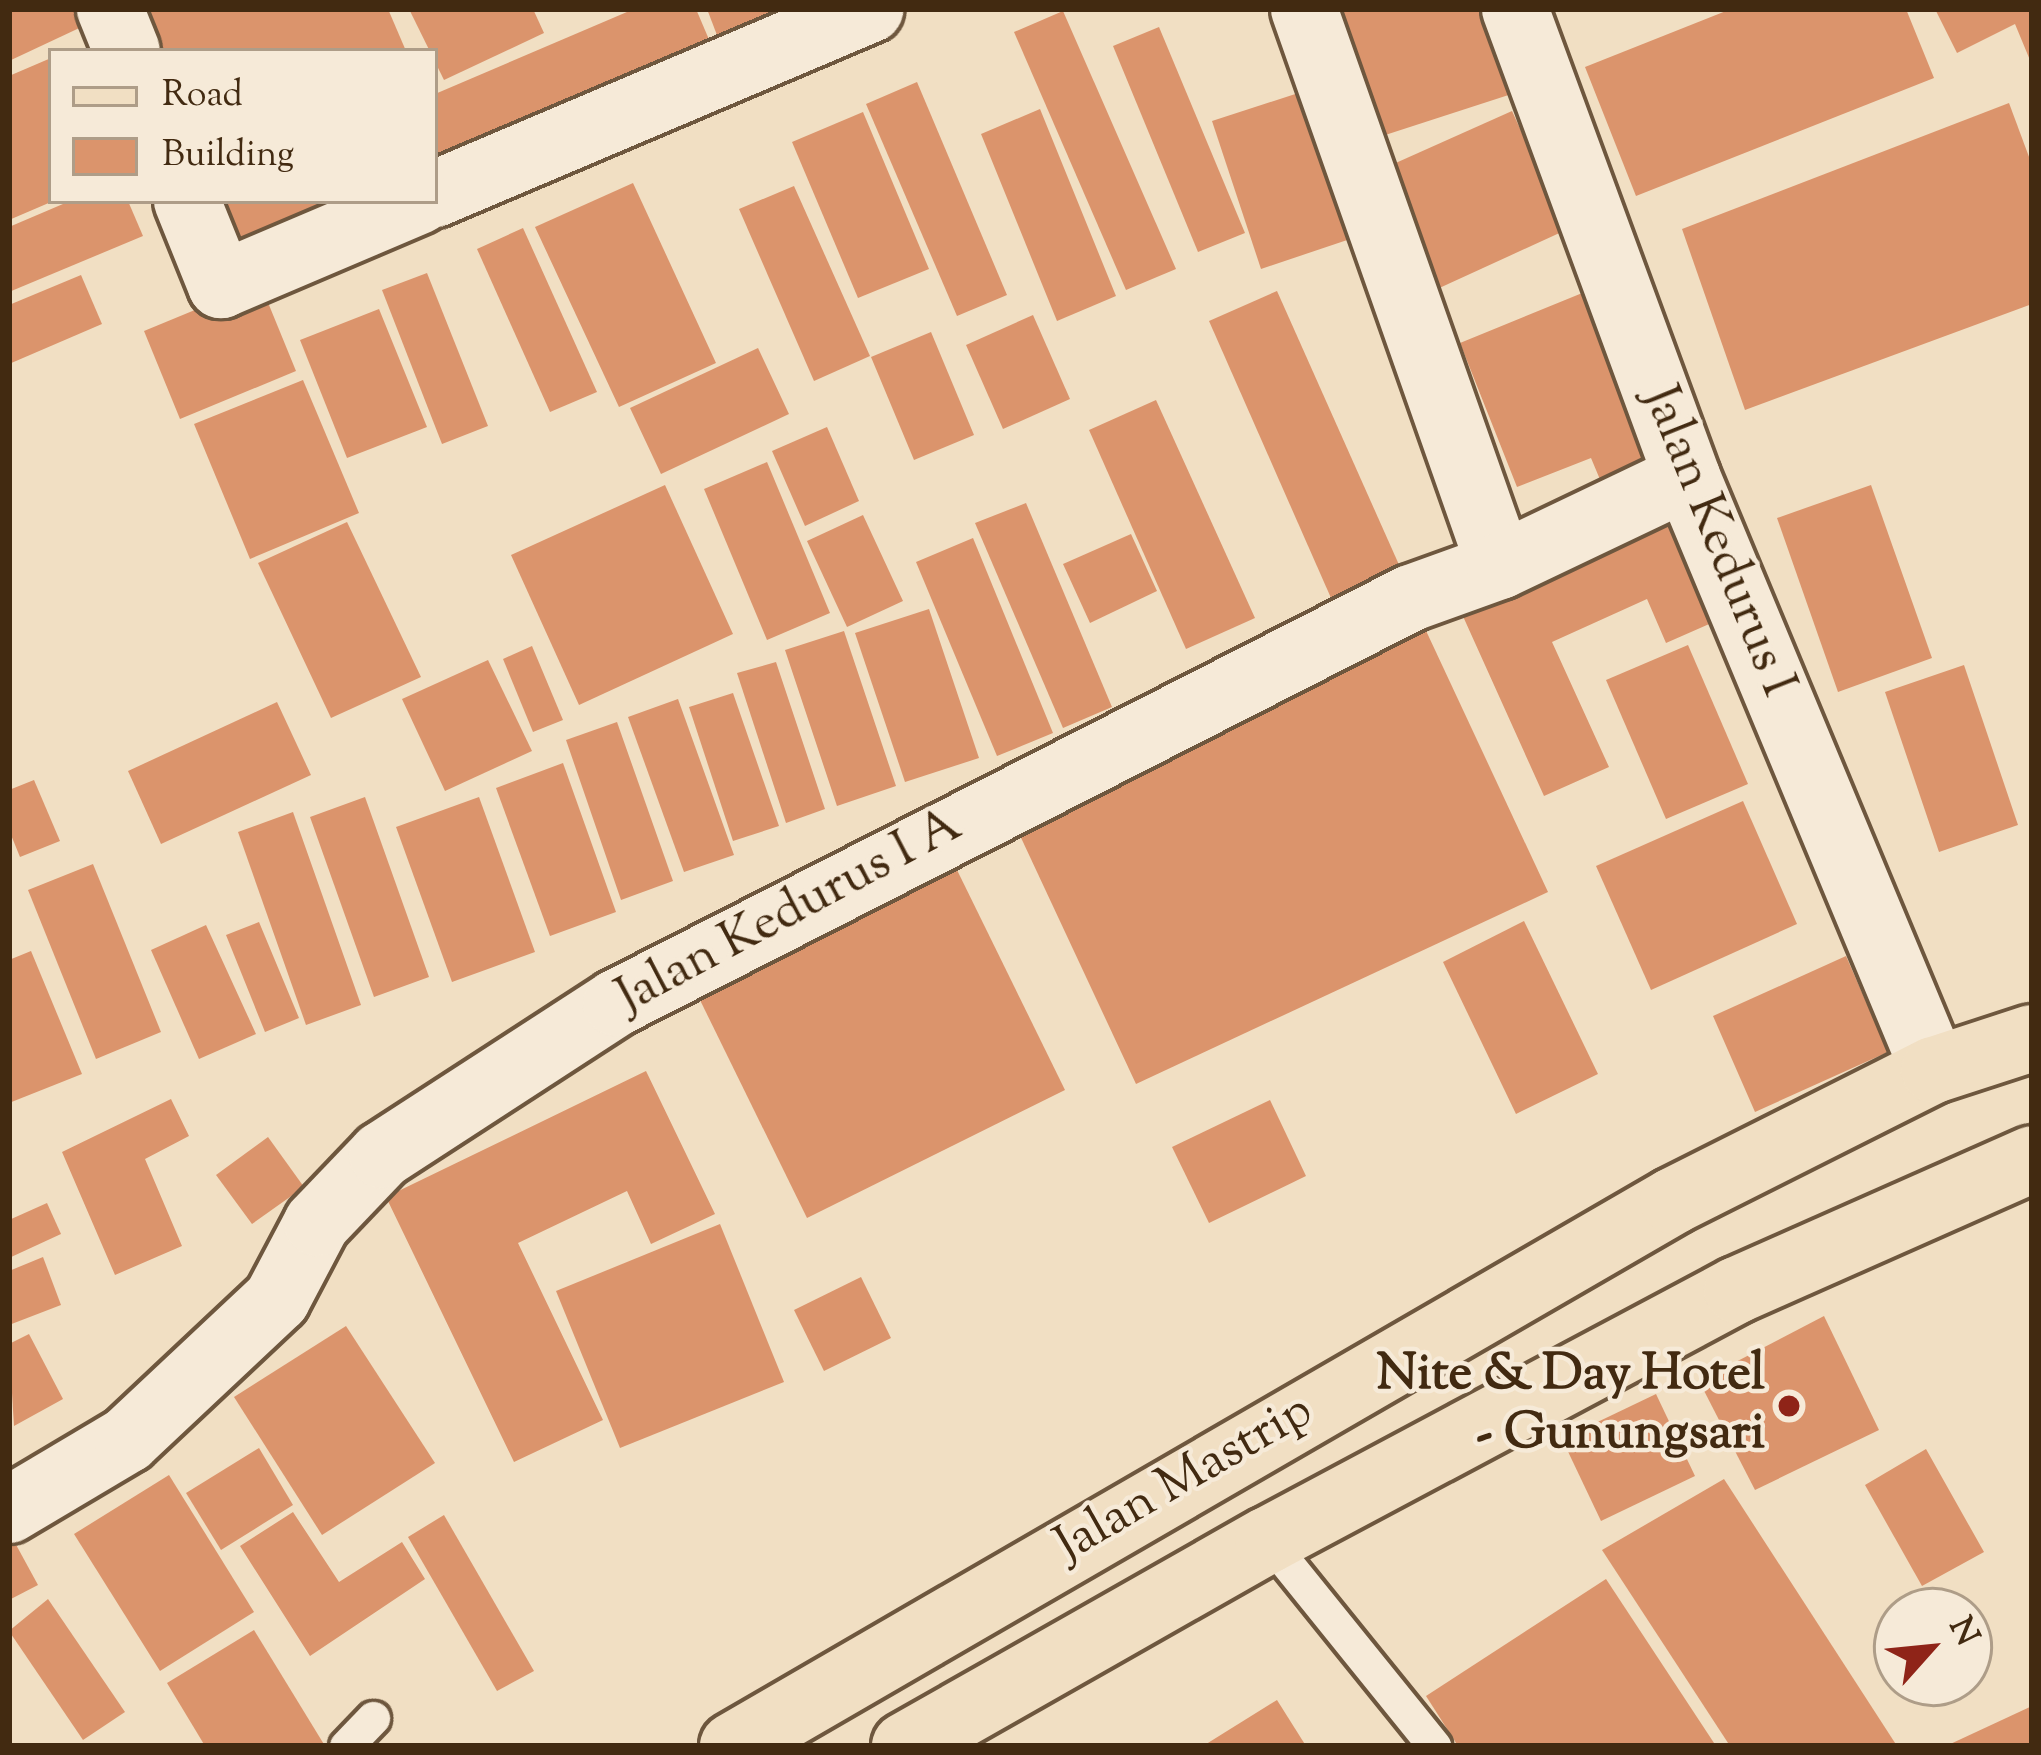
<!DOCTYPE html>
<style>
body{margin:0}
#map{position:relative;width:2041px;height:1755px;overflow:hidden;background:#f1dfc3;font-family:"Sorts Mill Goudy",serif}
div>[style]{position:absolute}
.building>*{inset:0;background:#db946c}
.roads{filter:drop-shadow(3px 0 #6e573e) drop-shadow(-3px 0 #6e573e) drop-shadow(0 3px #6e573e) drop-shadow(0 -3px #6e573e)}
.lane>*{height:33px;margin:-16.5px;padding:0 16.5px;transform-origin:16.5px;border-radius:16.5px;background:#f6ead8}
.street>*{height:66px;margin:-33px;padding:0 33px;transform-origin:33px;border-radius:33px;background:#f6ead8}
.primary>*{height:66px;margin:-33px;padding:0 33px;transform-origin:33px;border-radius:33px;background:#f1dfc3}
.dots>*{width:33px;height:33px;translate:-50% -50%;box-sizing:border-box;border:6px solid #f6ead8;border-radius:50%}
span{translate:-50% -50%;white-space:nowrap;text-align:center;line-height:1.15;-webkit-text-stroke:9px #f6ead8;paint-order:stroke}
.street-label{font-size:51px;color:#422a11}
.poi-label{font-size:51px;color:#422a11;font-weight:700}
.right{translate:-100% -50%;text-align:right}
.frame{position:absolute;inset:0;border:12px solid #422a11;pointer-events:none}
.legend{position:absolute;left:48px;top:48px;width:390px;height:156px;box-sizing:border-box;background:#f6ead8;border:3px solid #ae9d88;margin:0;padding:15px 21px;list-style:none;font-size:36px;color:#422a11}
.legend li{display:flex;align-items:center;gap:24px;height:60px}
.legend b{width:60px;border:3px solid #ae9d88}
.north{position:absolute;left:1873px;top:1587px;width:120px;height:120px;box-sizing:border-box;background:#f6ead8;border:3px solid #ae9d88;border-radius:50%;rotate:63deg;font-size:33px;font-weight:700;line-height:48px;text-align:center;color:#422a11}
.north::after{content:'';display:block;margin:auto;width:42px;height:54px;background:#8f2418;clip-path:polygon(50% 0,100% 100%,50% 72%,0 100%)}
</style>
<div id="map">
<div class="building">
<div style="clip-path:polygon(9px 9px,84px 9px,90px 23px,9px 61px)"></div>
<div style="clip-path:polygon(130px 9px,388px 9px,406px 51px,148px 51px)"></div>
<div style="clip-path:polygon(409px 9px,533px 9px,544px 33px,444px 80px)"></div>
<div style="clip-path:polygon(634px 9px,696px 9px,719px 63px,435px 183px,435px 94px)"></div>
<div style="clip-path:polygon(707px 9px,809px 9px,720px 43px)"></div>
<div style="clip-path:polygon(1335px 9px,1497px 9px,1524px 90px,1376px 138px)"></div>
<div style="clip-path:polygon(1731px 9px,1906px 9px,1934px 78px,1636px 196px,1585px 67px)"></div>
<div style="clip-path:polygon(1935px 9px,2032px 9px,2032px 65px,2015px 24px,1957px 53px)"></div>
<div style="clip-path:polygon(1063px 11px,1176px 269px,1126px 290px,1014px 32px)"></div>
<div style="clip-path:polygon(1159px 27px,1245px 233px,1198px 252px,1113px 46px)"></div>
<div style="clip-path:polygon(51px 58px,51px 202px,9px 220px,9px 76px)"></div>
<div style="clip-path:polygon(917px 82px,1007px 295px,957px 316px,866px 104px)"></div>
<div style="clip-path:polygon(1323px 85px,1371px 232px,1261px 269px,1212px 121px)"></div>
<div style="clip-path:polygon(2009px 103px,2032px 165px,2032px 304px,1745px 410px,1682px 229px)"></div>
<div style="clip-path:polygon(1040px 109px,1116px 296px,1057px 321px,981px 134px)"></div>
<div style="clip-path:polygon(1512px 111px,1566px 230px,1435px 290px,1380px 170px)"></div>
<div style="clip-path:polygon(863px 112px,929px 269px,858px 298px,792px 142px)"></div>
<div style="clip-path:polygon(633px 183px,716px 363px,619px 407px,535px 227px)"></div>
<div style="clip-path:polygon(794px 186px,870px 356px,814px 381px,739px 209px)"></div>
<div style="clip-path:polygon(70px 201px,128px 201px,143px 236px,9px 292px,9px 227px)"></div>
<div style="clip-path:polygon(225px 201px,393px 201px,250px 261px)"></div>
<div style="clip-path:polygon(523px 228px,597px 392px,550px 412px,477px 249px)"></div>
<div style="clip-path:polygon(427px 273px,488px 426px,442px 444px,382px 290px)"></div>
<div style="clip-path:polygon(81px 275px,102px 324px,9px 364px,9px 305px)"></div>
<div style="clip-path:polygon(260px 283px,296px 371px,180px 419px,144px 331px)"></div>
<div style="clip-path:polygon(1597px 287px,1672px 476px,1609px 501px,1591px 458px,1517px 487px,1460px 343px)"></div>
<div style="clip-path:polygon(1277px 291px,1400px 567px,1331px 598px,1209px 321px)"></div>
<div style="clip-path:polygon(379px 309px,427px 427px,347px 458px,300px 340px)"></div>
<div style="clip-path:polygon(1033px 315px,1070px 399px,1003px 429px,966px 345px)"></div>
<div style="clip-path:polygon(931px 332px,974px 435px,914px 460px,871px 357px)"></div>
<div style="clip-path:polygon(758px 348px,789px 414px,661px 474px,630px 408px)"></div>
<div style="clip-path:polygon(303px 380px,359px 513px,250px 559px,194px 424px)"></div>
<div style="clip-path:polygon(1156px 400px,1255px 618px,1186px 649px,1089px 430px)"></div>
<div style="clip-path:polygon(827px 427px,859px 501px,805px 526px,772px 451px)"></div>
<div style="clip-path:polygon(767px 462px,830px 613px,767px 640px,704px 489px)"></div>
<div style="clip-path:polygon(665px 485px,733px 634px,579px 705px,511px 555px)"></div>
<div style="clip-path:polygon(1871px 485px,1932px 658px,1838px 692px,1777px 518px)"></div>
<div style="clip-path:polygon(1680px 502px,1732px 614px,1666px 643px,1647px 599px,1552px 642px,1609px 767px,1544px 796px,1457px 603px)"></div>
<div style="clip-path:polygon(1026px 503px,1112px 707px,1063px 728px,975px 523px)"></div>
<div style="clip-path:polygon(863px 515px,903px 601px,847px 627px,807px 541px)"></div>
<div style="clip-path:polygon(347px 522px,421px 677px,331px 718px,258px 563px)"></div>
<div style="clip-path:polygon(1131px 534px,1157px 591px,1090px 623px,1063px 564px)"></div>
<div style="clip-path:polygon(973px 538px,1053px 733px,997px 756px,916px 562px)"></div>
<div style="clip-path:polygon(929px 609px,979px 758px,905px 782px,855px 633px)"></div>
<div style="clip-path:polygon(1421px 620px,1548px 892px,1136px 1084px,1009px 812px)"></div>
<div style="clip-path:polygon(844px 631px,896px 786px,837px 806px,785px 650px)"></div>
<div style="clip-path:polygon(1688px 645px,1748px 784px,1666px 819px,1606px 680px)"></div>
<div style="clip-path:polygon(532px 646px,563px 720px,533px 732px,503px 659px)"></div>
<div style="clip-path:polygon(488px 660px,532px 751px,445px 791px,402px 699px)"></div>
<div style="clip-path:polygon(776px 662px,825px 809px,786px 823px,737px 673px)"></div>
<div style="clip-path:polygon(1964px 665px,2018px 825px,1939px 852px,1885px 692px)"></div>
<div style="clip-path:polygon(733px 693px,779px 826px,733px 841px,689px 707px)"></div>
<div style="clip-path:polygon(678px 699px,734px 855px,684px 872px,628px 717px)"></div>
<div style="clip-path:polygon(277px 702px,311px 775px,161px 844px,128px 771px)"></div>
<div style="clip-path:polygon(617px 722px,673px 881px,621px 900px,566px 740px)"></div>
<div style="clip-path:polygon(563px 763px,616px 912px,550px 936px,496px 788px)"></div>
<div style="clip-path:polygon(34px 780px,60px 841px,20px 857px,9px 830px,9px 790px)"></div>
<div style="clip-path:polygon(365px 797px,429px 977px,374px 997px,310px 817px)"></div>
<div style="clip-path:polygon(479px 797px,535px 952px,452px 982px,396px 827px)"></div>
<div style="clip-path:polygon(1743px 801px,1797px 924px,1651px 990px,1596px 866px)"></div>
<div style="clip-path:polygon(293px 812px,361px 1005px,306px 1025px,238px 832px)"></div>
<div style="clip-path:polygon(93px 864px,161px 1032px,96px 1059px,28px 890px)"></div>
<div style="clip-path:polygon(957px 870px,1065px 1090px,807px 1218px,699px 998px)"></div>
<div style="clip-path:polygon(1524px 921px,1598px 1074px,1516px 1114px,1443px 962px)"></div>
<div style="clip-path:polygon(259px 922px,299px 1018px,265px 1032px,226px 935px)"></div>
<div style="clip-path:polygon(206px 925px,256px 1034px,199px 1059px,151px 950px)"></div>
<div style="clip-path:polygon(31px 951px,82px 1074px,9px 1103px,9px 960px)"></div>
<div style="clip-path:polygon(1846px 956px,1888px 1052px,1755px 1112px,1713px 1016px)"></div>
<div style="clip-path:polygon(646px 1071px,715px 1214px,651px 1244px,627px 1191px,518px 1243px,603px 1420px,514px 1462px,386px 1197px)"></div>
<div style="clip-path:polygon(171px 1099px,189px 1136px,145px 1159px,182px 1246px,115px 1275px,62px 1152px)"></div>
<div style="clip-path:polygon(1270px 1100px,1306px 1176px,1209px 1223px,1172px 1147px)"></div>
<div style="clip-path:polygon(268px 1137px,304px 1187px,252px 1224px,216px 1175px)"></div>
<div style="clip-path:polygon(47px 1203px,61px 1234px,9px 1258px,9px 1220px)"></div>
<div style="clip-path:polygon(720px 1224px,784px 1382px,620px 1448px,556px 1291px)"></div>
<div style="clip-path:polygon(43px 1257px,61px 1305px,9px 1325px,9px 1271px)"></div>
<div style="clip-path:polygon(861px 1277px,891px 1338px,824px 1371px,794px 1310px)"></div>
<div style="clip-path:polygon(1824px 1316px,1879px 1430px,1755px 1490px,1699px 1381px)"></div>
<div style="clip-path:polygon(346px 1326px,435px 1463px,322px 1535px,234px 1397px)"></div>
<div style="clip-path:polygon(29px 1334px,63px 1399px,14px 1426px,9px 1344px)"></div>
<div style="clip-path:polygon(1656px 1394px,1695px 1476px,1601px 1521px,1562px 1439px)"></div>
<div style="clip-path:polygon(259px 1448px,293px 1505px,221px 1550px,186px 1493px)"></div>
<div style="clip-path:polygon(1926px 1449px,1984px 1552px,1922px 1586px,1865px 1485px)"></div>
<div style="clip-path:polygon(169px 1475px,254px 1612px,160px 1671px,74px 1534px)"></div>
<div style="clip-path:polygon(1724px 1479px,1897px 1746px,1730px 1746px,1602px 1550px)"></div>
<div style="clip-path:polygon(293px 1512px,339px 1582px,402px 1542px,425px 1579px,310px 1656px,240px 1546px)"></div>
<div style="clip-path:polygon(444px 1515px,534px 1671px,497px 1691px,408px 1537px)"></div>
<div style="clip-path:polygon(14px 1541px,38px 1585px,9px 1600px,9px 1544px)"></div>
<div style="clip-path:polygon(1606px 1579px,1716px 1746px,1458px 1746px,1426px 1696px)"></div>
<div style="clip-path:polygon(48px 1599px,125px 1712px,83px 1740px,9px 1631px)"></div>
<div style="clip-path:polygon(254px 1630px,325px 1746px,205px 1746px,167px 1683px)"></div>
<div style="clip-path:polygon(1277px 1700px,1306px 1746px,1203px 1746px)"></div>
<div style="clip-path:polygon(2032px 1706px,2032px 1746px,1946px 1746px)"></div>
</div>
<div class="roads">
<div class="lane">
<div style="left:1268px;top:1540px;width:265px;rotate:51.1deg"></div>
<div style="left:346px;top:1746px;width:39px;rotate:-46deg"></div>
</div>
<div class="street">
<div style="left:110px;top:9px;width:45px;rotate:68deg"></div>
<div style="left:1304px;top:9px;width:590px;rotate:70.61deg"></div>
<div style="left:1515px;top:9px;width:499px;rotate:69.8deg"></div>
<div style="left:1687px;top:477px;width:642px;rotate:67.39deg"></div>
<div style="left:435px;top:194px;width:473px;rotate:-23deg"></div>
<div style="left:187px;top:201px;width:91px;rotate:68deg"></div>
<div style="left:221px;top:285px;width:215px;rotate:-23deg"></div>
<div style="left:9px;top:1510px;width:137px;rotate:-30.7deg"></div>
<div style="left:127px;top:1440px;width:206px;rotate:-43.2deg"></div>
<div style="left:277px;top:1299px;width:86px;rotate:-62.2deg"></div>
<div style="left:317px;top:1223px;width:94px;rotate:-46.3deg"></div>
<div style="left:382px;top:1155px;width:279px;rotate:-33deg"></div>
<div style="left:616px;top:1003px;width:892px;rotate:-27deg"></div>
<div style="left:1411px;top:598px;width:95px;rotate:-19.8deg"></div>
<div style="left:1500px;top:566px;width:207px;rotate:-25.5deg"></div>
</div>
<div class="primary">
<div style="left:733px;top:1746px;width:1087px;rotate:-30.1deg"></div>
<div style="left:1673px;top:1201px;width:292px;rotate:-26.7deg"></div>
<div style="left:1934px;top:1070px;width:103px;rotate:-18.1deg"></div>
<div style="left:905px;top:1746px;width:417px;rotate:-29.6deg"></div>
<div style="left:1268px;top:1540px;width:531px;rotate:-28.06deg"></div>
<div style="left:1737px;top:1290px;width:323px;rotate:-23.9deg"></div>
</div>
</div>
<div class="dots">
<div style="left:1789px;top:1406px;background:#8f2418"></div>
</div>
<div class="street-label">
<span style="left:1717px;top:542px;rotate:68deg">Jalan Kedurus I</span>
<span style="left:790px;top:913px;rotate:-28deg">Jalan Kedurus I A</span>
<span style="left:1185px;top:1480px;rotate:-30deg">Jalan Mastrip</span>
</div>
<div class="poi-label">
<span class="right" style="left:1765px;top:1406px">Nite &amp; Day Hotel<br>- Gunungsari</span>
</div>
<div class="frame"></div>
<ul class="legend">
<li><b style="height:15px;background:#f1dfc3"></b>Road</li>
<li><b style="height:33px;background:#db946c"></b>Building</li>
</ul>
<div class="north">N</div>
</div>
